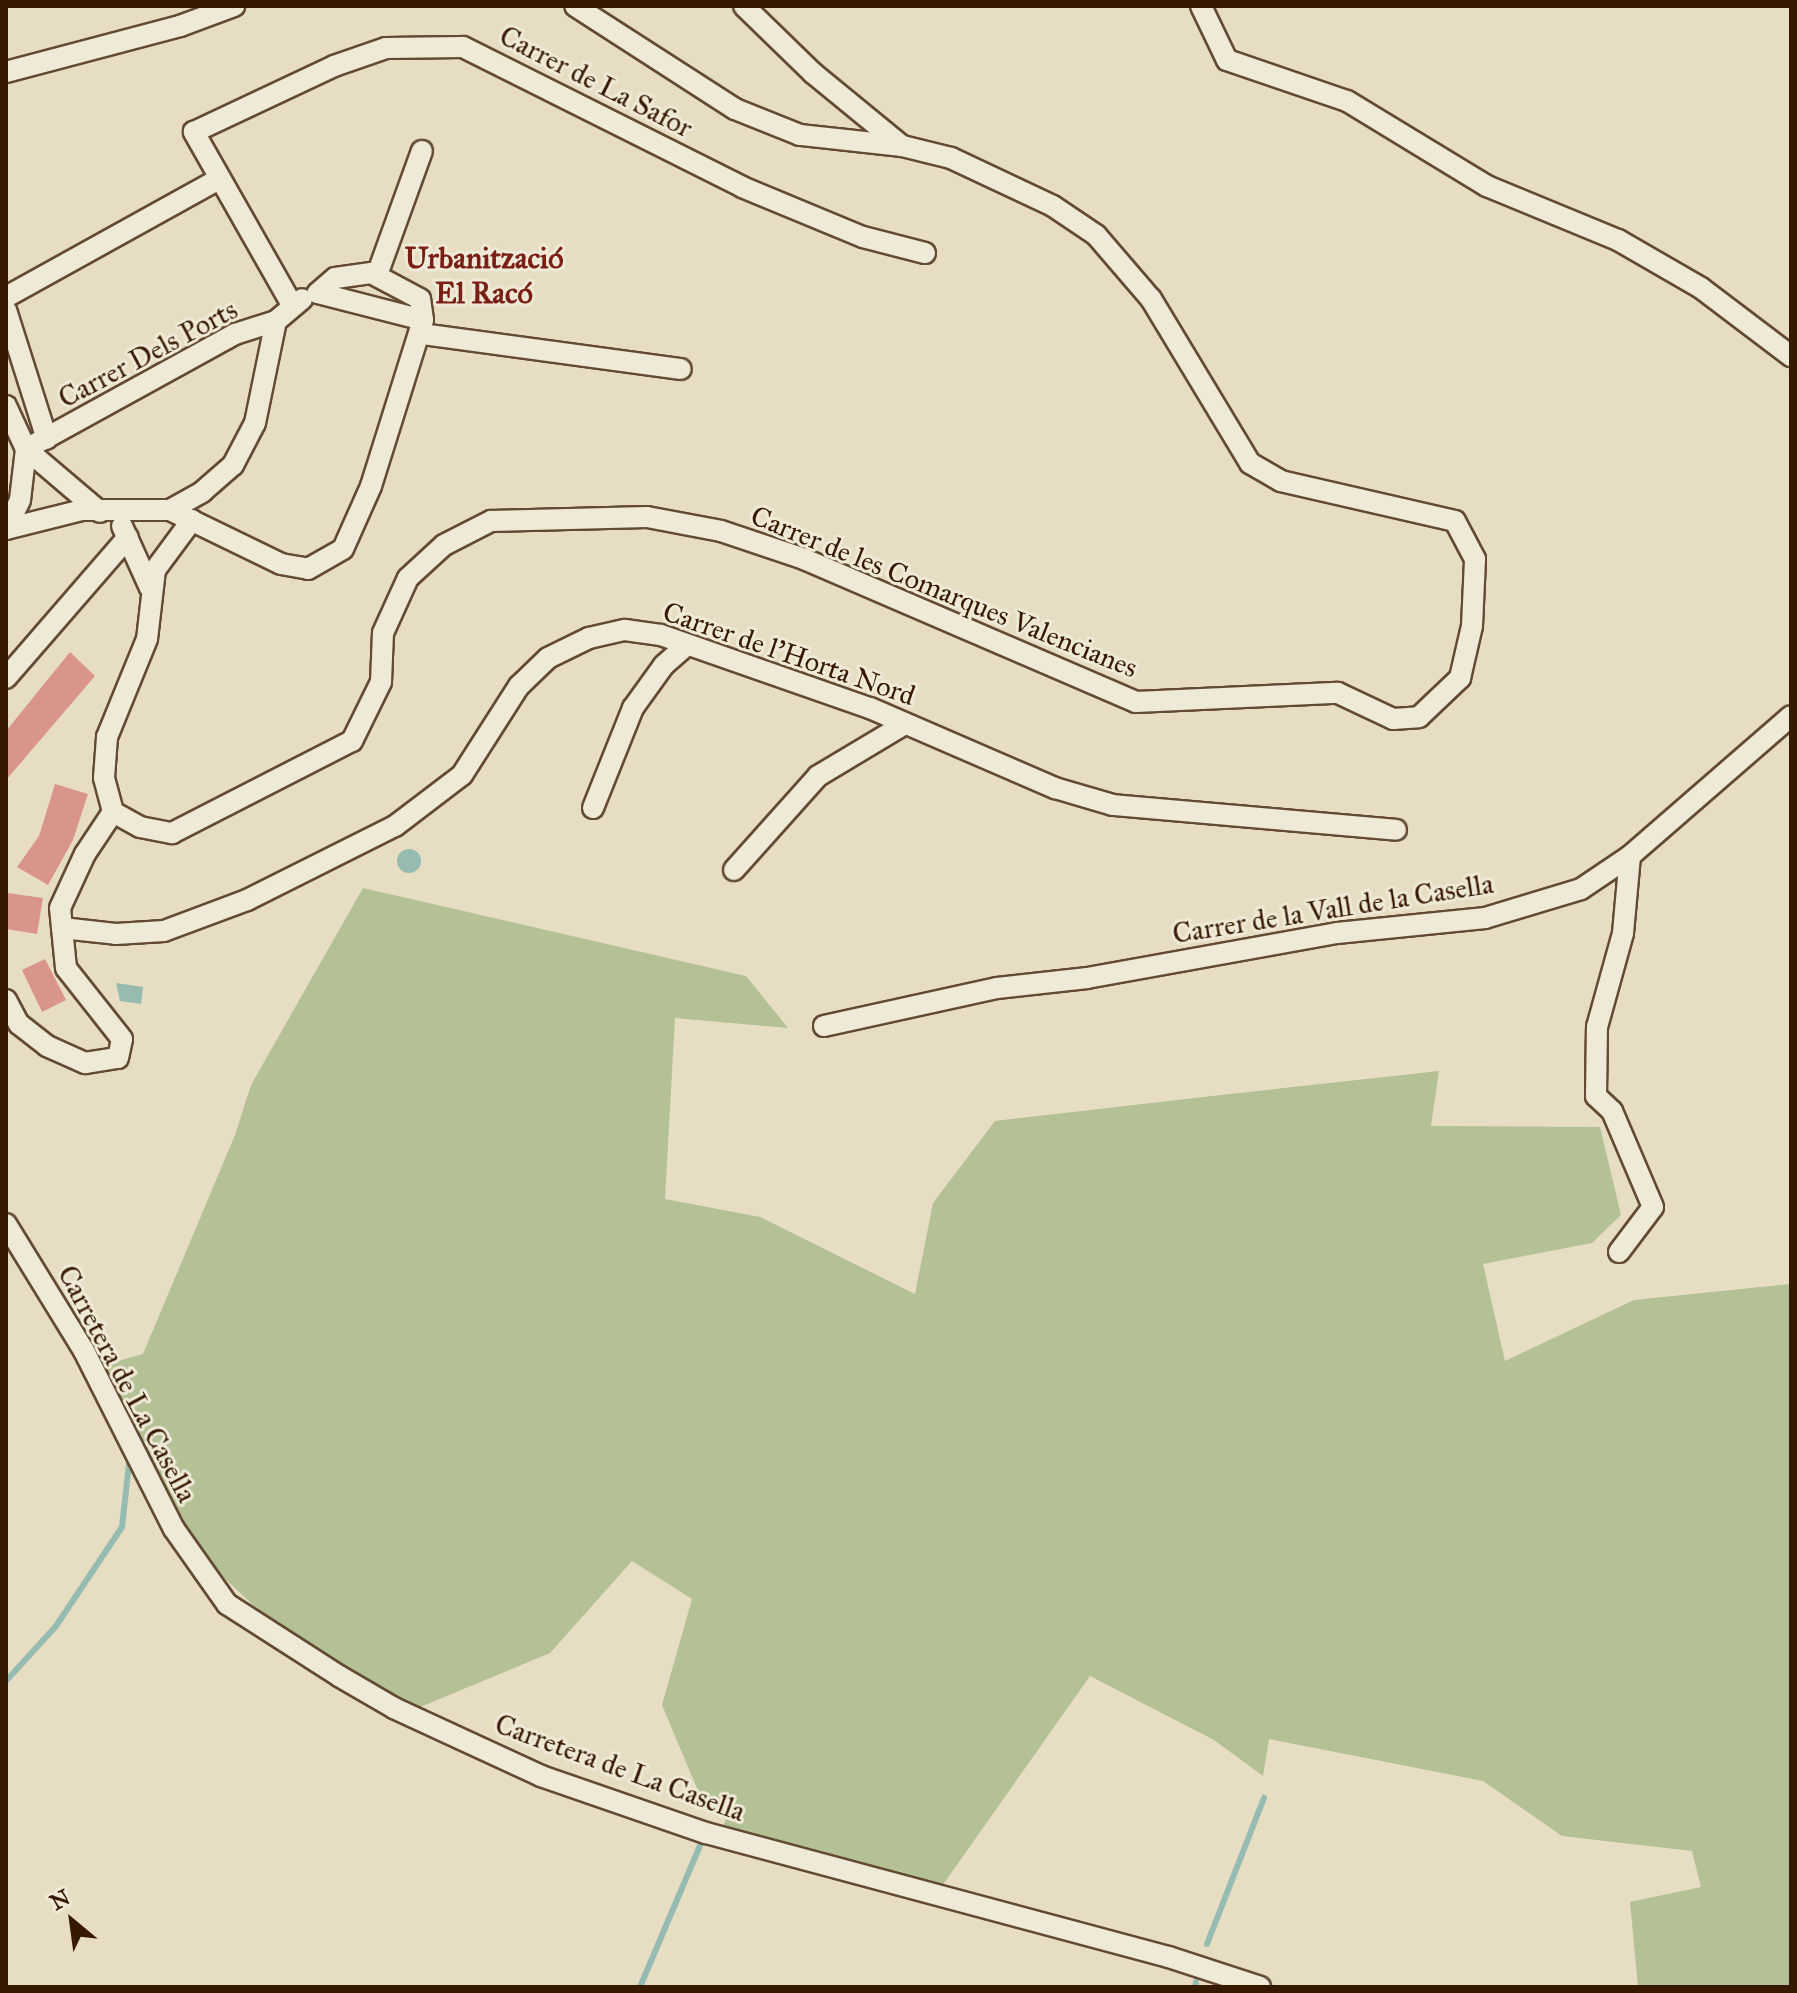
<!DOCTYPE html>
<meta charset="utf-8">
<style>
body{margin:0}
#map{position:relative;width:1797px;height:1993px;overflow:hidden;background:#e6ddc3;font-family:"IM FELL Great Primer",serif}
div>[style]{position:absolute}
.green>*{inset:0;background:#b4c194}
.water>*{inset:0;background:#96bcb2}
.round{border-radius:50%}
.stream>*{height:6px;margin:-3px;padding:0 3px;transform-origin:3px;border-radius:3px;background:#96bcb2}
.building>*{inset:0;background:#da958b}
.roads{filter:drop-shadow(2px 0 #634a32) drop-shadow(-2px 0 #634a32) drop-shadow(0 2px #634a32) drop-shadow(0 -2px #634a32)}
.street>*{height:20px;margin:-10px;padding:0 10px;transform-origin:10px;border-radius:10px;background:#efe9d8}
span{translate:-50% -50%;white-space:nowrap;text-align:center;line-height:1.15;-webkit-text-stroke:6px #efe9d8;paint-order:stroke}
.street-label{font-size:28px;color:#371901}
.neighbourhood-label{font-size:30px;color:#7a1f14;font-weight:700}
.frame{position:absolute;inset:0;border:8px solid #371901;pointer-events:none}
.north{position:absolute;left:32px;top:1881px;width:80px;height:80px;-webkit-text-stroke:6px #efe9d8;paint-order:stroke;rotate:331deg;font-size:22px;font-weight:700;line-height:32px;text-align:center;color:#371901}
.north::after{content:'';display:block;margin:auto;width:28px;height:36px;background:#371901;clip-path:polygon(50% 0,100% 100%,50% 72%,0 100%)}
</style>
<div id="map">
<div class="green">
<div style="clip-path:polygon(363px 888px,746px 976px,788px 1028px,675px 1018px,665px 1199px,760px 1217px,915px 1294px,933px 1203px,995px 1121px,1212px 1096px,1439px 1071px,1431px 1126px,1600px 1127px,1621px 1215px,1592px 1243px,1483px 1264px,1505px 1361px,1634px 1300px,1790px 1284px,1791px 1195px,1791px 1987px,1638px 1987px,1630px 1902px,1701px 1887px,1692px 1851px,1562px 1836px,1483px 1781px,1269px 1739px,1263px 1776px,1214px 1740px,1090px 1676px,942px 1886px,722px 1831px,730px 1805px,701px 1798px,662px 1705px,692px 1599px,632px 1561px,550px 1653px,413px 1710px,258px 1610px,213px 1567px,184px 1522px,104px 1365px,143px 1354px,235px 1135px,251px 1085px)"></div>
</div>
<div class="water">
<div class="round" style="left:397px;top:849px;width:24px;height:24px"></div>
<div style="clip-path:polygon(116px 983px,143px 987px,141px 1004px,120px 1001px)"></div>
</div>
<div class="stream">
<div style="left:6px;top:1681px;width:74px;rotate:-47.7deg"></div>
<div style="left:56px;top:1626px;width:119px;rotate:-56.3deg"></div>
<div style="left:122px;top:1527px;width:73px;rotate:-83.7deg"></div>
<div style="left:1207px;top:1944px;width:157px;rotate:-68.7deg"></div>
<div style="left:640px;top:1987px;width:164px;rotate:-67deg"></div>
<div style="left:1195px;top:1987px;width:5px;rotate:-79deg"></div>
</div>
<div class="building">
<div style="clip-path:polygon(70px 652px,95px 676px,6px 780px,6px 731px)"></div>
<div style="clip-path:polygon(55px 784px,88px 794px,73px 840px,48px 885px,17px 867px,39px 836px)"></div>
<div style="clip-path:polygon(8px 893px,43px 898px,37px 934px,6px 929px)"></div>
<div style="clip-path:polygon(45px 959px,66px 1000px,42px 1012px,22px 970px)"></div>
</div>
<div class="roads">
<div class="street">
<div style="left:744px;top:6px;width:96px;rotate:44.2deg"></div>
<div style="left:813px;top:73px;width:115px;rotate:39.4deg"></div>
<div style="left:1201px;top:6px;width:60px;rotate:64.3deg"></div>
<div style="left:1227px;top:60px;width:127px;rotate:18.9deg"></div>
<div style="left:1347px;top:101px;width:164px;rotate:31.3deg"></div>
<div style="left:1487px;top:186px;width:142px;rotate:22.4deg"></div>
<div style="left:1618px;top:240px;width:96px;rotate:30deg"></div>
<div style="left:1701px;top:288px;width:113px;rotate:37.1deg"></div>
<div style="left:6px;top:72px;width:180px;rotate:-14.8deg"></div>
<div style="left:180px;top:26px;width:58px;rotate:-20.3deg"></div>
<div style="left:377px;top:275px;width:132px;rotate:-70.1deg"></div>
<div style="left:6px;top:297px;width:241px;rotate:-29deg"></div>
<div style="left:291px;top:303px;width:197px;rotate:-119.6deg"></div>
<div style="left:194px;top:132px;width:155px;rotate:-25.2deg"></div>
<div style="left:334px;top:66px;width:55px;rotate:-19.1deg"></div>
<div style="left:386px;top:48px;width:77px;rotate:-0.7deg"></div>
<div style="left:463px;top:47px;width:312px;rotate:26.6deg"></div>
<div style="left:742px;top:187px;width:131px;rotate:22.5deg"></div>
<div style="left:863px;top:237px;width:64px;rotate:14.5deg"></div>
<div style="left:6px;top:310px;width:135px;rotate:72.4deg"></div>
<div style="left:422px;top:334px;width:261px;rotate:7.7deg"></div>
<div style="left:6px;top:406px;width:47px;rotate:65.1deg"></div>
<div style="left:26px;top:449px;width:239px;rotate:-28.8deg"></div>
<div style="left:235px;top:334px;width:43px;rotate:-17.6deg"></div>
<div style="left:170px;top:510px;width:123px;rotate:25.9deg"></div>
<div style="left:281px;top:564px;width:27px;rotate:10deg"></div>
<div style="left:308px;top:569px;width:40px;rotate:-29.7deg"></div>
<div style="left:343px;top:549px;width:69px;rotate:-66deg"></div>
<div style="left:371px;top:486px;width:174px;rotate:-72.6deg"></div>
<div style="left:423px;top:320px;width:21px;rotate:-98deg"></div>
<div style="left:420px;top:299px;width:55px;rotate:-152deg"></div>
<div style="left:371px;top:273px;width:36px;rotate:172deg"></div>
<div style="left:335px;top:278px;width:23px;rotate:139deg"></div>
<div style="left:318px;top:293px;width:108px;rotate:14.4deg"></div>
<div style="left:192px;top:520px;width:62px;rotate:126.5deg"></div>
<div style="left:155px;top:570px;width:69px;rotate:96.6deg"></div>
<div style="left:147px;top:639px;width:106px;rotate:112.2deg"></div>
<div style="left:107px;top:737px;width:41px;rotate:94.2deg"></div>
<div style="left:104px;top:778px;width:35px;rotate:75deg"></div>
<div style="left:113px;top:812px;width:31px;rotate:29deg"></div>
<div style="left:140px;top:827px;width:33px;rotate:11deg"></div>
<div style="left:172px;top:833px;width:202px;rotate:-27.1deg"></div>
<div style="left:352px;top:741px;width:66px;rotate:-63.8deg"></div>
<div style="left:381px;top:682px;width:49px;rotate:-87.7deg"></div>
<div style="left:383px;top:633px;width:60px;rotate:-65.6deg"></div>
<div style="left:408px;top:578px;width:49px;rotate:-42.5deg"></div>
<div style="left:444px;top:545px;width:53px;rotate:-27.1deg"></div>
<div style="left:491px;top:521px;width:156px;rotate:-1.5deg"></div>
<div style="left:647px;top:517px;width:75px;rotate:10.7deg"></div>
<div style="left:721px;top:531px;width:88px;rotate:18.6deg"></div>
<div style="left:804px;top:559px;width:361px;rotate:23.3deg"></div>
<div style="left:1136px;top:702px;width:202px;rotate:-2.6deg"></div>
<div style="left:1338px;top:693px;width:61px;rotate:25.3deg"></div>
<div style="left:1393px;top:719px;width:26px;rotate:-4deg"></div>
<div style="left:1419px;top:717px;width:57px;rotate:-43.6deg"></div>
<div style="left:1460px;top:678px;width:53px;rotate:-77deg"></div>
<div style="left:1472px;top:626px;width:67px;rotate:-87.4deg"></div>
<div style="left:1475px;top:559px;width:43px;rotate:-117.8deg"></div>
<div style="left:1455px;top:521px;width:179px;rotate:-167.1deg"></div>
<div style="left:1281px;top:481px;width:36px;rotate:-150deg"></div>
<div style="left:1250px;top:463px;width:192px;rotate:-121.1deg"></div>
<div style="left:1151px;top:299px;width:84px;rotate:-130.7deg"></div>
<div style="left:1096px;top:235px;width:52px;rotate:-146deg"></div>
<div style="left:1053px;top:206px;width:113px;rotate:-154.8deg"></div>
<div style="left:951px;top:158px;width:50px;rotate:-166.2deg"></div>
<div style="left:902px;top:146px;width:103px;rotate:-173.8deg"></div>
<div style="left:800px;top:135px;width:70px;rotate:-158.2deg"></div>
<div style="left:735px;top:109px;width:190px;rotate:-147.2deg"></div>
<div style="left:122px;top:526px;width:68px;rotate:65.7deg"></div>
<div style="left:6px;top:529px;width:78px;rotate:-14deg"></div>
<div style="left:82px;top:510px;width:88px"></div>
<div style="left:170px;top:510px;width:37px;rotate:-29deg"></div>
<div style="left:202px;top:492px;width:41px;rotate:-41.1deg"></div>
<div style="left:233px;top:465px;width:47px;rotate:-62.4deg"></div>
<div style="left:255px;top:423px;width:104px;rotate:-78.4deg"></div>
<div style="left:276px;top:321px;width:34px;rotate:-40deg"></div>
<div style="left:6px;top:529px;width:32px;rotate:-64deg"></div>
<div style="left:20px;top:500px;width:51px;rotate:-83.3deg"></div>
<div style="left:26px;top:449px;width:97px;rotate:40.4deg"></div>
<div style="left:6px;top:678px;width:186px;rotate:-49.1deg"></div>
<div style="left:593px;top:808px;width:108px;rotate:-68.2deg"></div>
<div style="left:633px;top:708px;width:53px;rotate:-54.2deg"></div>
<div style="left:664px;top:665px;width:30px;rotate:-41deg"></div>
<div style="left:734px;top:870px;width:126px;rotate:-48.2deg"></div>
<div style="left:818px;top:776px;width:101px;rotate:-30.9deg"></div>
<div style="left:62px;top:928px;width:54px;rotate:6.3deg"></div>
<div style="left:116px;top:934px;width:48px;rotate:-3.6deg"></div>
<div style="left:164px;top:931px;width:89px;rotate:-20.5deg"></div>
<div style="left:247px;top:900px;width:165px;rotate:-26.6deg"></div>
<div style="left:395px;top:826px;width:84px;rotate:-37.3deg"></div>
<div style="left:462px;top:775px;width:106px;rotate:-57.4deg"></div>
<div style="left:519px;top:686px;width:40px;rotate:-44deg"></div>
<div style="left:548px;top:658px;width:46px;rotate:-26deg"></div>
<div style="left:589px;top:638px;width:37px;rotate:-13deg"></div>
<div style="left:625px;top:630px;width:36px;rotate:8deg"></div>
<div style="left:661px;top:635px;width:221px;rotate:19.3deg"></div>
<div style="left:870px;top:708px;width:202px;rotate:23.4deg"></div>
<div style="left:1055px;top:788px;width:60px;rotate:16.3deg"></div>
<div style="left:1113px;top:805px;width:284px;rotate:5deg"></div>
<div style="left:6px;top:1000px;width:27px;rotate:62deg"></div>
<div style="left:19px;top:1024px;width:36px;rotate:38deg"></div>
<div style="left:47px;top:1046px;width:42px;rotate:24.1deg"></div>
<div style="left:85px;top:1063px;width:33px;rotate:-9deg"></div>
<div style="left:118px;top:1058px;width:19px;rotate:-78deg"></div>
<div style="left:122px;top:1039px;width:90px;rotate:-128.3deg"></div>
<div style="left:66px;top:968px;width:60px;rotate:-95.7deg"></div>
<div style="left:60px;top:908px;width:60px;rotate:-65.2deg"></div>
<div style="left:85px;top:854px;width:50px;rotate:-56.3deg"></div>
<div style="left:824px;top:1026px;width:177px;rotate:-12.4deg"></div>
<div style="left:997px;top:988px;width:91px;rotate:-6.3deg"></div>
<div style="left:1087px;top:978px;width:254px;rotate:-10.2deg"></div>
<div style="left:1337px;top:933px;width:149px;rotate:-5.8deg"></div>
<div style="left:1485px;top:918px;width:100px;rotate:-16.8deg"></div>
<div style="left:1581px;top:889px;width:59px;rotate:-34deg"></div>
<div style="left:1630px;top:856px;width:213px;rotate:-41deg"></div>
<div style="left:6px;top:1224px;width:149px;rotate:58.4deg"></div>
<div style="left:84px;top:1351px;width:199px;rotate:63.2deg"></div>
<div style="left:174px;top:1529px;width:92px;rotate:54.8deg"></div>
<div style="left:227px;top:1604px;width:133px;rotate:32.7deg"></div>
<div style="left:339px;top:1676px;width:64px;rotate:30.2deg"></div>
<div style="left:394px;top:1708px;width:162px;rotate:24.8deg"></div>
<div style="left:541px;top:1776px;width:175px;rotate:19.1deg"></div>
<div style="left:706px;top:1833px;width:479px;rotate:15deg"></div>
<div style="left:1169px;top:1957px;width:96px;rotate:18.2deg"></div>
<div style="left:1619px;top:1252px;width:56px;rotate:-52.9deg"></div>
<div style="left:1653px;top:1207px;width:104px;rotate:-113.1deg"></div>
<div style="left:1612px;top:1111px;width:22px;rotate:-137deg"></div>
<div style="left:1596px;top:1096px;width:69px;rotate:-89.2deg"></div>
<div style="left:1597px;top:1027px;width:98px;rotate:-74.5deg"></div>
<div style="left:1623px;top:933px;width:77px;rotate:-84.8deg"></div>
</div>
</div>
<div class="street-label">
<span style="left:596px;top:82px;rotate:27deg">Carrer de La Safor</span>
<span style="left:148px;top:354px;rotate:-28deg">Carrer Dels Ports</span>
<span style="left:944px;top:592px;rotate:22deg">Carrer de les Comarques Valencianes</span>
<span style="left:789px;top:654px;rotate:19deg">Carrer de l'Horta Nord</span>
<span style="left:1333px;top:909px;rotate:-9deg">Carrer de la Vall de la Casella</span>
<span style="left:127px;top:1384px;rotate:62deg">Carretera de La Casella</span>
<span style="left:620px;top:1768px;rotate:20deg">Carretera de La Casella</span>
</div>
<div class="neighbourhood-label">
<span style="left:484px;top:275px">Urbanització<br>El Racó</span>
</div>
<div class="frame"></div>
<div class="north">N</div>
</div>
